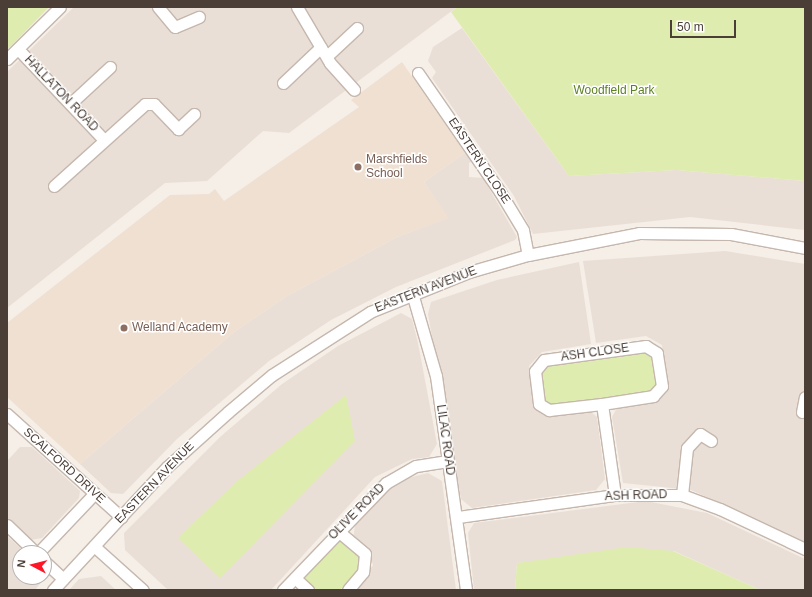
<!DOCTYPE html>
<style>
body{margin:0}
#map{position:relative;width:812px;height:597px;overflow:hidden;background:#f5efe8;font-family:Arial,sans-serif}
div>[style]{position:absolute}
.residential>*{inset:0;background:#eadfd6}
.education>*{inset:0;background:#efe0d1}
.green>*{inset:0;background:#deecaf}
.roads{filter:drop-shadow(1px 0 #c5b7ad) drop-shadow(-1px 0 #c5b7ad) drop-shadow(0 1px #c5b7ad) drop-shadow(0 -1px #c5b7ad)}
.minor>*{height:11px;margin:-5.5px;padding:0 5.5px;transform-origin:5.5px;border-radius:5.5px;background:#fff}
.dots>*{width:11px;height:11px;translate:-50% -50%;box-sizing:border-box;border:2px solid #fff;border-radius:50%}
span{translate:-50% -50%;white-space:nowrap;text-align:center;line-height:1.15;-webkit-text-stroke:3px #fff;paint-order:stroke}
.park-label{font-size:12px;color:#5c8024}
.street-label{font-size:12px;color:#4a3e36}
.education-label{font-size:12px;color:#785e54}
.left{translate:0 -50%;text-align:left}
.frame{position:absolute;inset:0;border:8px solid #4a3e36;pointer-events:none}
.north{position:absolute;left:12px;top:545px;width:40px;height:40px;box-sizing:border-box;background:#fff;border:1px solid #b7b2af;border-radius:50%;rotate:277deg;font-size:11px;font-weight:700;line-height:16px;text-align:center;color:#4a3e36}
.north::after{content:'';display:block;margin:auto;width:14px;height:18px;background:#ff1627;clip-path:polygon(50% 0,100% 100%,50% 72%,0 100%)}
.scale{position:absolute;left:670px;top:20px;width:66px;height:18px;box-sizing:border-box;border:2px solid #4a3e36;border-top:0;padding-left:5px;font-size:12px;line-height:14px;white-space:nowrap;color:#4a3e36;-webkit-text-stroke:3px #fff;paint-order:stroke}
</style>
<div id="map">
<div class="residential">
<div style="clip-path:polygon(74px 7px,457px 7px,289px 133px,263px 131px,207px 181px,165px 183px,7px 308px,7px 72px)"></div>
<div style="clip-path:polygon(462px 28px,569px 176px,676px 170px,805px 181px,805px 230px,690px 217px,533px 234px,514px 196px,432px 78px,436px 72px,428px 61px,433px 47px)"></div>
<div style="clip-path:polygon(465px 153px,473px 161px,469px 163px,469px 177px,483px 178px,517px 237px,515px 240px,396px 287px,331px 320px,269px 361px,177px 439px,123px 494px,111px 493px,80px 464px,234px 332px,287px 296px,397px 237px,448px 218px,424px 182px)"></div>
<div style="clip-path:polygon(725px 251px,805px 264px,805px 542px,691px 490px,623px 483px,612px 417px,618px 406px,666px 388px,662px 345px,646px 336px,596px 343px,583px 261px)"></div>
<div style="clip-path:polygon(579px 262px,591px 344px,542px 352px,529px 366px,533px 402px,587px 409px,597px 417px,605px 479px,596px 490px,472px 508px,461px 499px,428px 314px,431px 302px,497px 280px)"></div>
<div style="clip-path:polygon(401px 313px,412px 319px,418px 343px,437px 444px,429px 457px,412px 459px,375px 477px,271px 590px,168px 590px,125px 550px,124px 533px,220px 437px,282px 384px,338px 346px)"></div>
<div style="clip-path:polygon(20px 447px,32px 447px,80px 491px,79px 498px,42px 538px,30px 540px,7px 519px,7px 461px)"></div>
<div style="clip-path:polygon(428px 473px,442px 481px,456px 590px,355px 590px,373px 565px,369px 553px,353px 540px,355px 525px,384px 492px,404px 479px)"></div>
<div style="clip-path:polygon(646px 501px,707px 513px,805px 559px,805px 590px,760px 590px,674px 551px,517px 563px,515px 590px,474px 590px,468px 533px,474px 523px)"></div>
<div style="clip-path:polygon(7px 536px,26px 553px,20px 553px,20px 577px,44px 577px,44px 570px,48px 574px,35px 590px,7px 590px)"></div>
<div style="clip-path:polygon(101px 576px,116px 590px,69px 590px,79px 579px)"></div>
</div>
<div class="education">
<div style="clip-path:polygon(402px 62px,465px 153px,424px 182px,449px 218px,397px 237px,287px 296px,234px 332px,80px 464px,7px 397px,7px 323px,170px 195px,209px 194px,215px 189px,224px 201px,359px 107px,351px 100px)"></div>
</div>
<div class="green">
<div style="clip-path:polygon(49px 7px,12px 45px,7px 49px,7px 7px)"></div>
<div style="clip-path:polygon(457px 7px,805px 7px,805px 181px,676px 170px,569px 176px,451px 12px)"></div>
<div style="clip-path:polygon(645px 350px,655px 356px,658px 385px,651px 393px,550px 407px,541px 402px,539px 372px,546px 364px)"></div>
<div style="clip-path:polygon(346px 395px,355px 441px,220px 578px,178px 538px,236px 482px)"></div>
<div style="clip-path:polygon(336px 540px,342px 540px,361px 557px,358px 570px,340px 590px,312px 590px,303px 574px)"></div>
<div style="clip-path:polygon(627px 547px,673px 551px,760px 590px,515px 590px,517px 563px)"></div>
</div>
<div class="roads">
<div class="minor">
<div style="left:158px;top:7px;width:26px;rotate:50deg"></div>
<div style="left:175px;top:27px;width:26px;rotate:-23deg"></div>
<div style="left:297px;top:7px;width:65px;rotate:59.5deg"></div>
<div style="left:330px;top:63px;width:36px;rotate:48deg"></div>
<div style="left:18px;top:49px;width:125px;rotate:46.6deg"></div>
<div style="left:327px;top:56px;width:41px;rotate:-43deg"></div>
<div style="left:7px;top:59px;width:74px;rotate:-44.5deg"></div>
<div style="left:418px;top:73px;width:145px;rotate:55.4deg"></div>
<div style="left:500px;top:192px;width:44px;rotate:58.8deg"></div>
<div style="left:523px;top:230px;width:25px;rotate:79deg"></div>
<div style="left:283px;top:83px;width:52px;rotate:-43.5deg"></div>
<div style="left:71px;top:103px;width:53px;rotate:-42.7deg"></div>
<div style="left:54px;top:186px;width:122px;rotate:-42deg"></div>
<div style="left:145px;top:104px;width:9px"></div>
<div style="left:154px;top:104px;width:35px;rotate:46deg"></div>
<div style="left:178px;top:129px;width:22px;rotate:-43deg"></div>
<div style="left:412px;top:293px;width:86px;rotate:73.9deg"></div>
<div style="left:436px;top:376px;width:216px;rotate:82deg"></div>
<div style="left:602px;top:404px;width:52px;rotate:-8.9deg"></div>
<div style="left:653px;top:396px;width:13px;rotate:-48deg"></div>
<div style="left:662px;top:386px;width:33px;rotate:-99deg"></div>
<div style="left:657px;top:353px;width:13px;rotate:-148deg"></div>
<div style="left:646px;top:346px;width:103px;rotate:172.2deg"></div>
<div style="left:544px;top:360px;width:14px;rotate:129deg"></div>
<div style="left:535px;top:371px;width:33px;rotate:83deg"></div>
<div style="left:539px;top:404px;width:12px;rotate:31deg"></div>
<div style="left:549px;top:410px;width:53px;rotate:-6.5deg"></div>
<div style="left:602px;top:404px;width:92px;rotate:81.9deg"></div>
<div style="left:802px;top:412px;width:15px;rotate:-79deg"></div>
<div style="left:7px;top:414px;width:154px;rotate:42.1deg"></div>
<div style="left:682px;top:495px;width:47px;rotate:-83.9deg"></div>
<div style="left:687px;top:448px;width:19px;rotate:-47deg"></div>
<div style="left:700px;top:434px;width:13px;rotate:32deg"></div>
<div style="left:458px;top:517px;width:159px;rotate:-8deg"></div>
<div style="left:615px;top:495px;width:67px"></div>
<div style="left:682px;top:495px;width:40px;rotate:20.2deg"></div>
<div style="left:720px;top:509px;width:94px;rotate:25.2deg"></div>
<div style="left:7px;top:525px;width:40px;rotate:44deg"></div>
<div style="left:338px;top:531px;width:35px;rotate:40deg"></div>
<div style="left:365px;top:554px;width:18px;rotate:96deg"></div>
<div style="left:363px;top:572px;width:23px;rotate:130deg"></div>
<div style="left:95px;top:547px;width:64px;rotate:41.9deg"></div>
<div style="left:38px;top:553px;width:81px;rotate:-46.5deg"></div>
<div style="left:44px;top:561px;width:26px;rotate:43deg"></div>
<div style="left:295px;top:578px;width:18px;rotate:43deg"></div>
<div style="left:53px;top:590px;width:168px;rotate:-47.2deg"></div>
<div style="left:167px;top:467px;width:82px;rotate:-42deg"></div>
<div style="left:228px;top:412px;width:57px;rotate:-40.1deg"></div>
<div style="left:272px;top:375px;width:117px;rotate:-32.7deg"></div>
<div style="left:370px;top:312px;width:107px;rotate:-22deg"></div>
<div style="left:469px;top:272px;width:61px;rotate:-16.1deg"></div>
<div style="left:528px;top:255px;width:113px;rotate:-11.2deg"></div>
<div style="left:639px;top:233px;width:92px;rotate:0.6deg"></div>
<div style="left:731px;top:234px;width:75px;rotate:10.7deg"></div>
<div style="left:283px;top:590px;width:149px;rotate:-46.1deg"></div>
<div style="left:386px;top:483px;width:34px;rotate:-30deg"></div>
<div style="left:416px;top:466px;width:32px;rotate:-9deg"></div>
</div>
</div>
<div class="dots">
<div style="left:358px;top:167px;background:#8d6e63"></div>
<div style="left:124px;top:328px;background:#8d6e63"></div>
</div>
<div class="park-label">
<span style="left:614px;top:91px">Woodfield Park</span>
</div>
<div class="street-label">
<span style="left:61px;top:94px;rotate:46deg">HALLATON ROAD</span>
<span style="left:479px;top:161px;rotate:56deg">EASTERN CLOSE</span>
<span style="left:426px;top:290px;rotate:-21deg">EASTERN AVENUE</span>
<span style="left:595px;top:353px;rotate:-8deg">ASH CLOSE</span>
<span style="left:445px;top:440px;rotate:82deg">LILAC ROAD</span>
<span style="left:64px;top:466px;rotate:42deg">SCALFORD DRIVE</span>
<span style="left:155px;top:483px;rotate:-46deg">EASTERN AVENUE</span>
<span style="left:636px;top:496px;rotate:-2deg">ASH ROAD</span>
<span style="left:357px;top:512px;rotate:-45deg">OLIVE ROAD</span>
</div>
<div class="education-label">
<span class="left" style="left:366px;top:167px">Marshfields<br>School</span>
<span class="left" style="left:132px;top:328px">Welland Academy</span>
</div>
<div class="frame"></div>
<div class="north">N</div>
<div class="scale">50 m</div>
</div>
